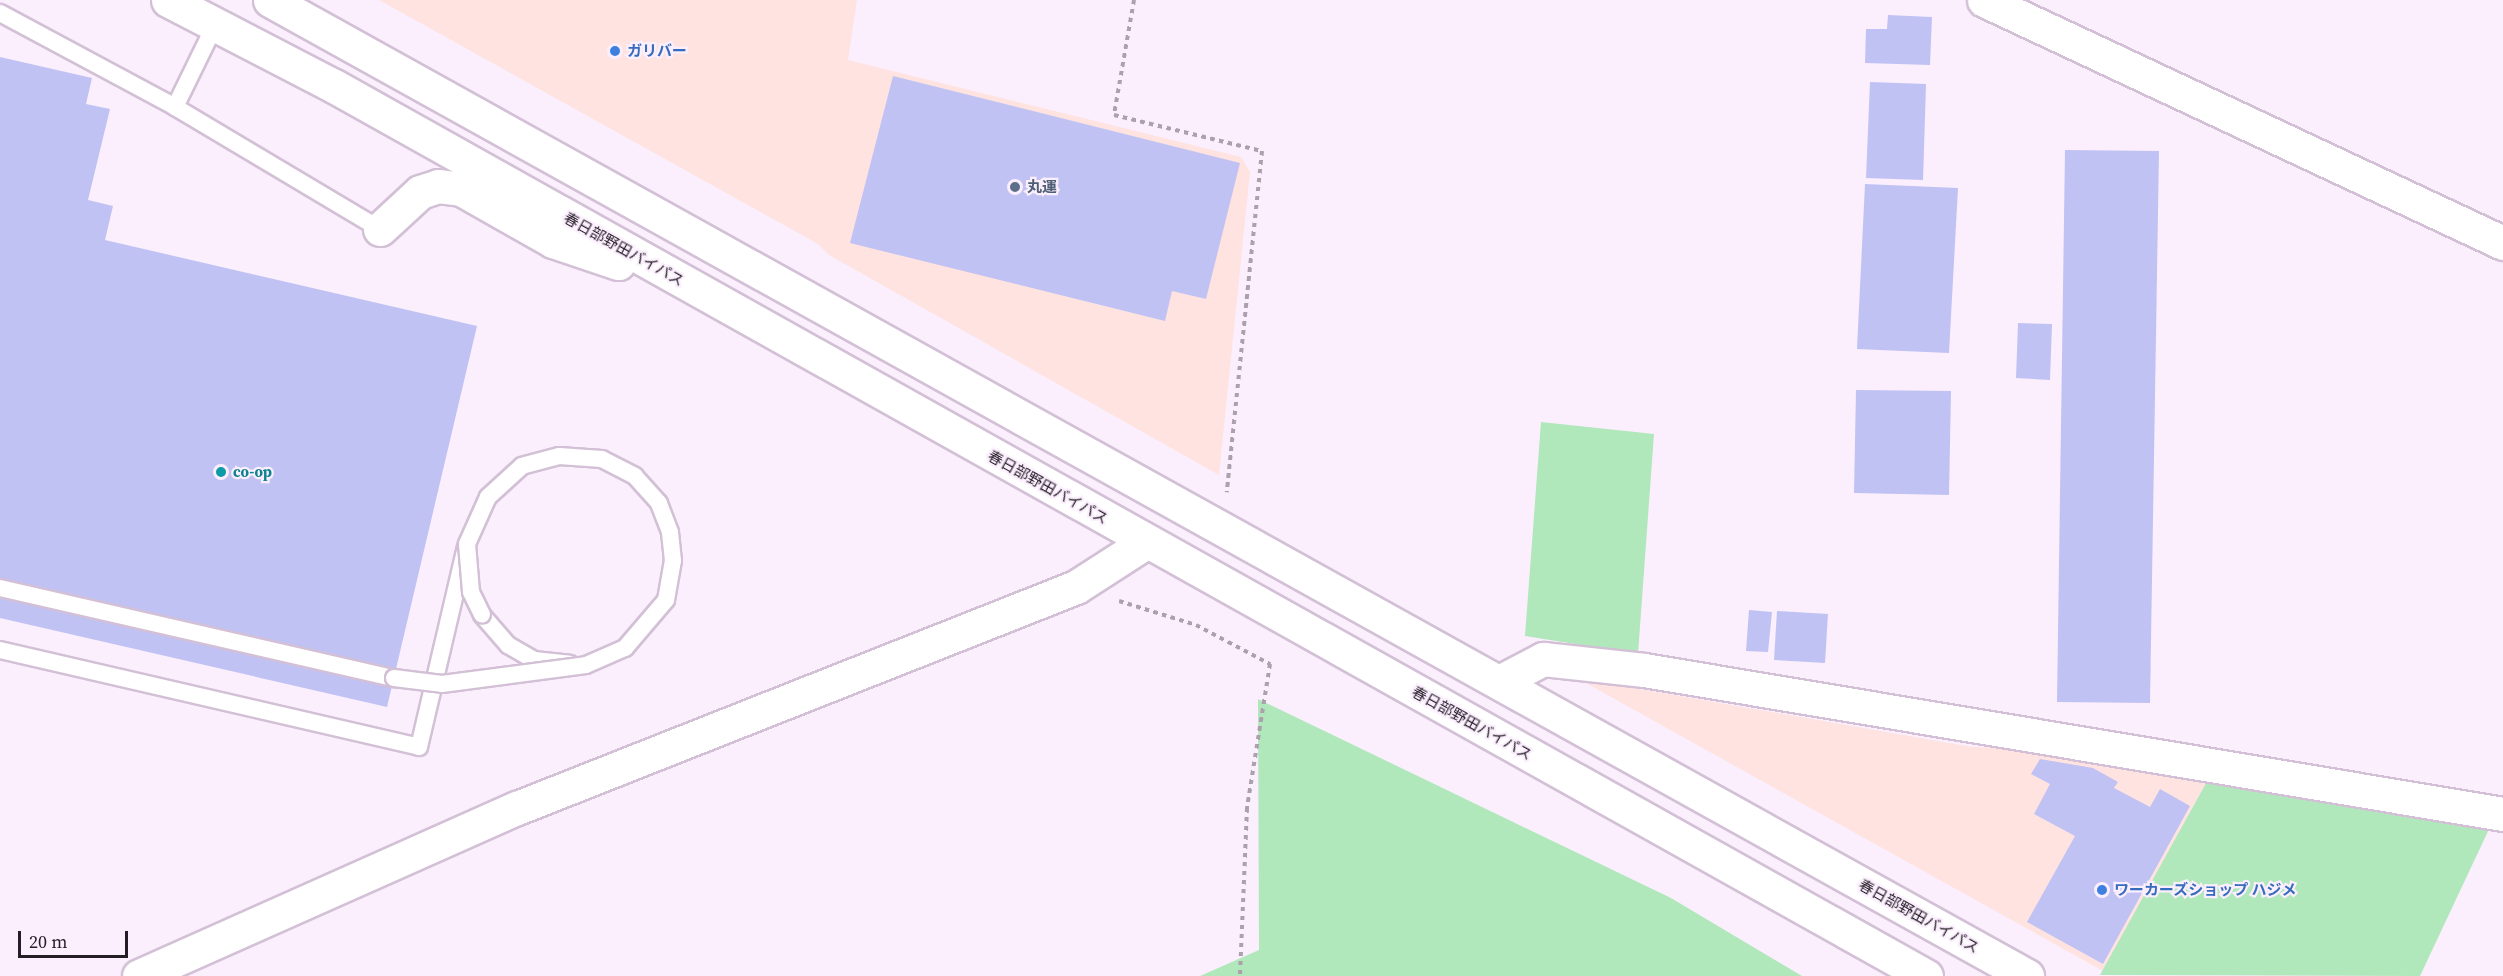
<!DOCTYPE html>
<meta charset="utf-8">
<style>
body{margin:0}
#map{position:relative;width:2503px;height:976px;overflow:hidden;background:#fbeffd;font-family:"Source Serif 4","Noto Sans JP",serif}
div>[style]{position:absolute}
.commercial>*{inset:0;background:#fee3e0}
.green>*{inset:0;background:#b0e7bb}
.building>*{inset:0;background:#c0c2f4}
.path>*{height:4px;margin-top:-2px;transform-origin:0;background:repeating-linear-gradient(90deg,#aba1ad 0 4.5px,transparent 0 9px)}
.roads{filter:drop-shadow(2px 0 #d3c0d6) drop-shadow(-2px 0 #d3c0d6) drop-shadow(0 2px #d3c0d6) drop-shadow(0 -2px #d3c0d6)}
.service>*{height:16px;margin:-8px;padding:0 8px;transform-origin:8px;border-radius:8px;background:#fff}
.minor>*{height:33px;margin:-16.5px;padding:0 16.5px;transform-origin:16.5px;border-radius:16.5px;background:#fff}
.tertiary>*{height:33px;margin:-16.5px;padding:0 16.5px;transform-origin:16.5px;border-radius:16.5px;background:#fff}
.trunk>*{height:33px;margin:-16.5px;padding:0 16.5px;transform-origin:16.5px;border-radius:16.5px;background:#fff}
.bridges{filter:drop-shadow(2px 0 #d3c0d6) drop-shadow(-2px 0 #d3c0d6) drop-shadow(0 2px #d3c0d6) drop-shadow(0 -2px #d3c0d6)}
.service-bridge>*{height:16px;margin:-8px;padding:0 8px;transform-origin:8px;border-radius:8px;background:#fff}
.dots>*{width:16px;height:16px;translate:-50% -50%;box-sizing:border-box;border:3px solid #fbeffd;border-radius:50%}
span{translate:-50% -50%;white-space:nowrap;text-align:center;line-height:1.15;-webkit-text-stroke:4.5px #fbeffd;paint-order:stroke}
.shop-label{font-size:15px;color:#366cbe;font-weight:700}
.left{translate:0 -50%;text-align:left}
.service-label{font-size:15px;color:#4e5e75;font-weight:700}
.street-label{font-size:15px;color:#241d26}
.culture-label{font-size:15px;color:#0d838f;font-weight:700}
.scale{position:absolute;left:18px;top:931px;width:110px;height:27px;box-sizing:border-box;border:3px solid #241d26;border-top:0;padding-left:8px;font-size:18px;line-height:21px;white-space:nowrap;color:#241d26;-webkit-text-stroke:4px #fbeffd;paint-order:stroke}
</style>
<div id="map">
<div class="commercial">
<div style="clip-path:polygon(379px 0,857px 0,848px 60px,1241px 157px,1250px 172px,1219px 475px,829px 255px,818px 244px)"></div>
<div style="clip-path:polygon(1577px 678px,1972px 747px,2007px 748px,2210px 776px,2103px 971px)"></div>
</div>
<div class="green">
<div style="clip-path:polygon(1541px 422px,1654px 434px,1638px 654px,1525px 636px)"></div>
<div style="clip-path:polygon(1258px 699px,1671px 898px,1802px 976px,1200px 976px,1259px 950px)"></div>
<div style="clip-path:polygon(2210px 776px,2490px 827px,2420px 976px,2100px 975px)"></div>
</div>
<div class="building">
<div style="clip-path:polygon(1888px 15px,1932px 17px,1930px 65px,1865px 63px,1866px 29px,1887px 29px)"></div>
<div style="clip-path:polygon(0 57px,92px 78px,86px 104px,110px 109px,88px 200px,113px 206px,105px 240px,477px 326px,387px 707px,0 618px)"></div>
<div style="clip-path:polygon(893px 76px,1240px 163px,1206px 299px,1172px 291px,1165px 321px,850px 243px)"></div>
<div style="clip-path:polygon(1870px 82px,1926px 84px,1923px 180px,1866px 178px)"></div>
<div style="clip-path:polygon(2065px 150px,2159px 151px,2150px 703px,2057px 702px)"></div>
<div style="clip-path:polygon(1865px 184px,1958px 188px,1949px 353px,1857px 349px)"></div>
<div style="clip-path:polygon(2018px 323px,2052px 324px,2050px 380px,2016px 378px)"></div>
<div style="clip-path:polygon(1856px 390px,1951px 391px,1949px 495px,1854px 493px)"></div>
<div style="clip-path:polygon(1749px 610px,1772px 612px,1768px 652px,1746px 651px)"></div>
<div style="clip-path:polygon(1777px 611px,1828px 614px,1825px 663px,1774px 660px)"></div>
<div style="clip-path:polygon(2040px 759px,2093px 768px,2118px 782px,2114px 788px,2150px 807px,2160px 789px,2190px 806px,2103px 964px,2027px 922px,2075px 836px,2034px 814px,2050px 784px,2031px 774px)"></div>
</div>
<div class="path">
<div style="left:1134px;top:0;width:117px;rotate:99.9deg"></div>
<div style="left:1114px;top:115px;width:152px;rotate:13.7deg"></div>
<div style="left:1262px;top:151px;width:343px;rotate:95.9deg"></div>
<div style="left:1119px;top:601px;width:81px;rotate:17.3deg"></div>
<div style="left:1196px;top:625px;width:84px;rotate:27.8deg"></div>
<div style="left:1270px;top:664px;width:146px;rotate:99.1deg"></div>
<div style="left:1247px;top:808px;width:168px;rotate:92.4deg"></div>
</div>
<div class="roads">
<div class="service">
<div style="left:0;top:13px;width:199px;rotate:28.2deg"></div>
<div style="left:175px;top:107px;width:239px;rotate:30.8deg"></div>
<div style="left:175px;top:107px;width:91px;rotate:-64deg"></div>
<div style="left:0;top:588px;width:404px;rotate:12.9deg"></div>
<div style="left:482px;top:615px;width:40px;rotate:49deg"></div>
<div style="left:508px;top:645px;width:30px;rotate:30deg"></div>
<div style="left:534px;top:660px;width:36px;rotate:6deg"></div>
<div style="left:0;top:650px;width:430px;rotate:13deg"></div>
<div style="left:419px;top:747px;width:205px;rotate:-76.8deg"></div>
</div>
<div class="minor">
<div style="left:1499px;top:682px;width:50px;rotate:-27.6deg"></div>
<div style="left:1543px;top:659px;width:102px;rotate:6.2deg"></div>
<div style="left:1644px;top:670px;width:871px;rotate:9.52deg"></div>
<div style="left:139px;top:976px;width:414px;rotate:-24deg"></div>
<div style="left:517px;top:808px;width:601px;rotate:-21.57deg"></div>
<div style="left:1076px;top:587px;width:83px;rotate:-32.7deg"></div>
</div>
<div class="tertiary">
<div style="left:1984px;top:0;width:573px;rotate:25.09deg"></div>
</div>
<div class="trunk">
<div style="left:168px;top:0;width:187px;rotate:27.4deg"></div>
<div style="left:334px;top:86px;width:1824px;rotate:29.21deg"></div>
<div style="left:270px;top:0;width:2010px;rotate:29.05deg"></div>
<div style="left:380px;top:229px;width:54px;rotate:-42.8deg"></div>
<div style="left:420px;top:192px;width:19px;rotate:-18deg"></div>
<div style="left:438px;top:186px;width:23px;rotate:7deg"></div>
<div style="left:461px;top:189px;width:106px;rotate:29.5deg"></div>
<div style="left:553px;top:241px;width:69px;rotate:18.7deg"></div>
</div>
</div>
<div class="bridges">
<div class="service-bridge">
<div style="left:394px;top:678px;width:48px;rotate:7.1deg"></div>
<div style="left:442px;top:684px;width:145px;rotate:-7.5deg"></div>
<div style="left:586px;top:665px;width:43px;rotate:-23.6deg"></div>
<div style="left:625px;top:648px;width:63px;rotate:-49.5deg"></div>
<div style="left:666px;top:600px;width:40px;rotate:-80deg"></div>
<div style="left:673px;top:561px;width:29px;rotate:-96deg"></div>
<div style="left:670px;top:532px;width:31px;rotate:-111deg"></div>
<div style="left:659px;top:503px;width:36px;rotate:-132deg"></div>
<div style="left:635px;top:476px;width:37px;rotate:-153deg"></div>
<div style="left:602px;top:459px;width:43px;rotate:-176deg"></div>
<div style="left:559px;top:456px;width:38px;rotate:165deg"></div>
<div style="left:522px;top:466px;width:46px;rotate:137.6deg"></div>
<div style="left:488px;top:497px;width:51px;rotate:114.1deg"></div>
<div style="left:467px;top:544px;width:48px;rotate:85.2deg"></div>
<div style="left:471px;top:592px;width:25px;rotate:64deg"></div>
</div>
</div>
<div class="dots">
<div style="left:615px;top:51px;background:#3f7fe0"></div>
<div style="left:1015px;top:187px;background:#5c6f8a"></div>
<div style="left:221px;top:472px;background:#0f9aa8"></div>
<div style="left:2102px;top:890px;background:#3f7fe0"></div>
</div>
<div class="shop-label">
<span class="left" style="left:627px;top:51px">ガリバー</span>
<span class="left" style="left:2114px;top:890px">ワーカーズショップ ハジメ</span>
</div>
<div class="service-label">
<span class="left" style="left:1027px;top:187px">丸運</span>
</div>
<div class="street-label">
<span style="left:624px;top:249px;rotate:29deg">春日部野田バイパス</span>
<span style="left:1048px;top:487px;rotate:29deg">春日部野田バイパス</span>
<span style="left:1472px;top:723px;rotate:29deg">春日部野田バイパス</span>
<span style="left:1919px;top:916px;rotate:29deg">春日部野田バイパス</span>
</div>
<div class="culture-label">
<span class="left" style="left:233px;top:472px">co-op</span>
</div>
<div class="scale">20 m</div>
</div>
